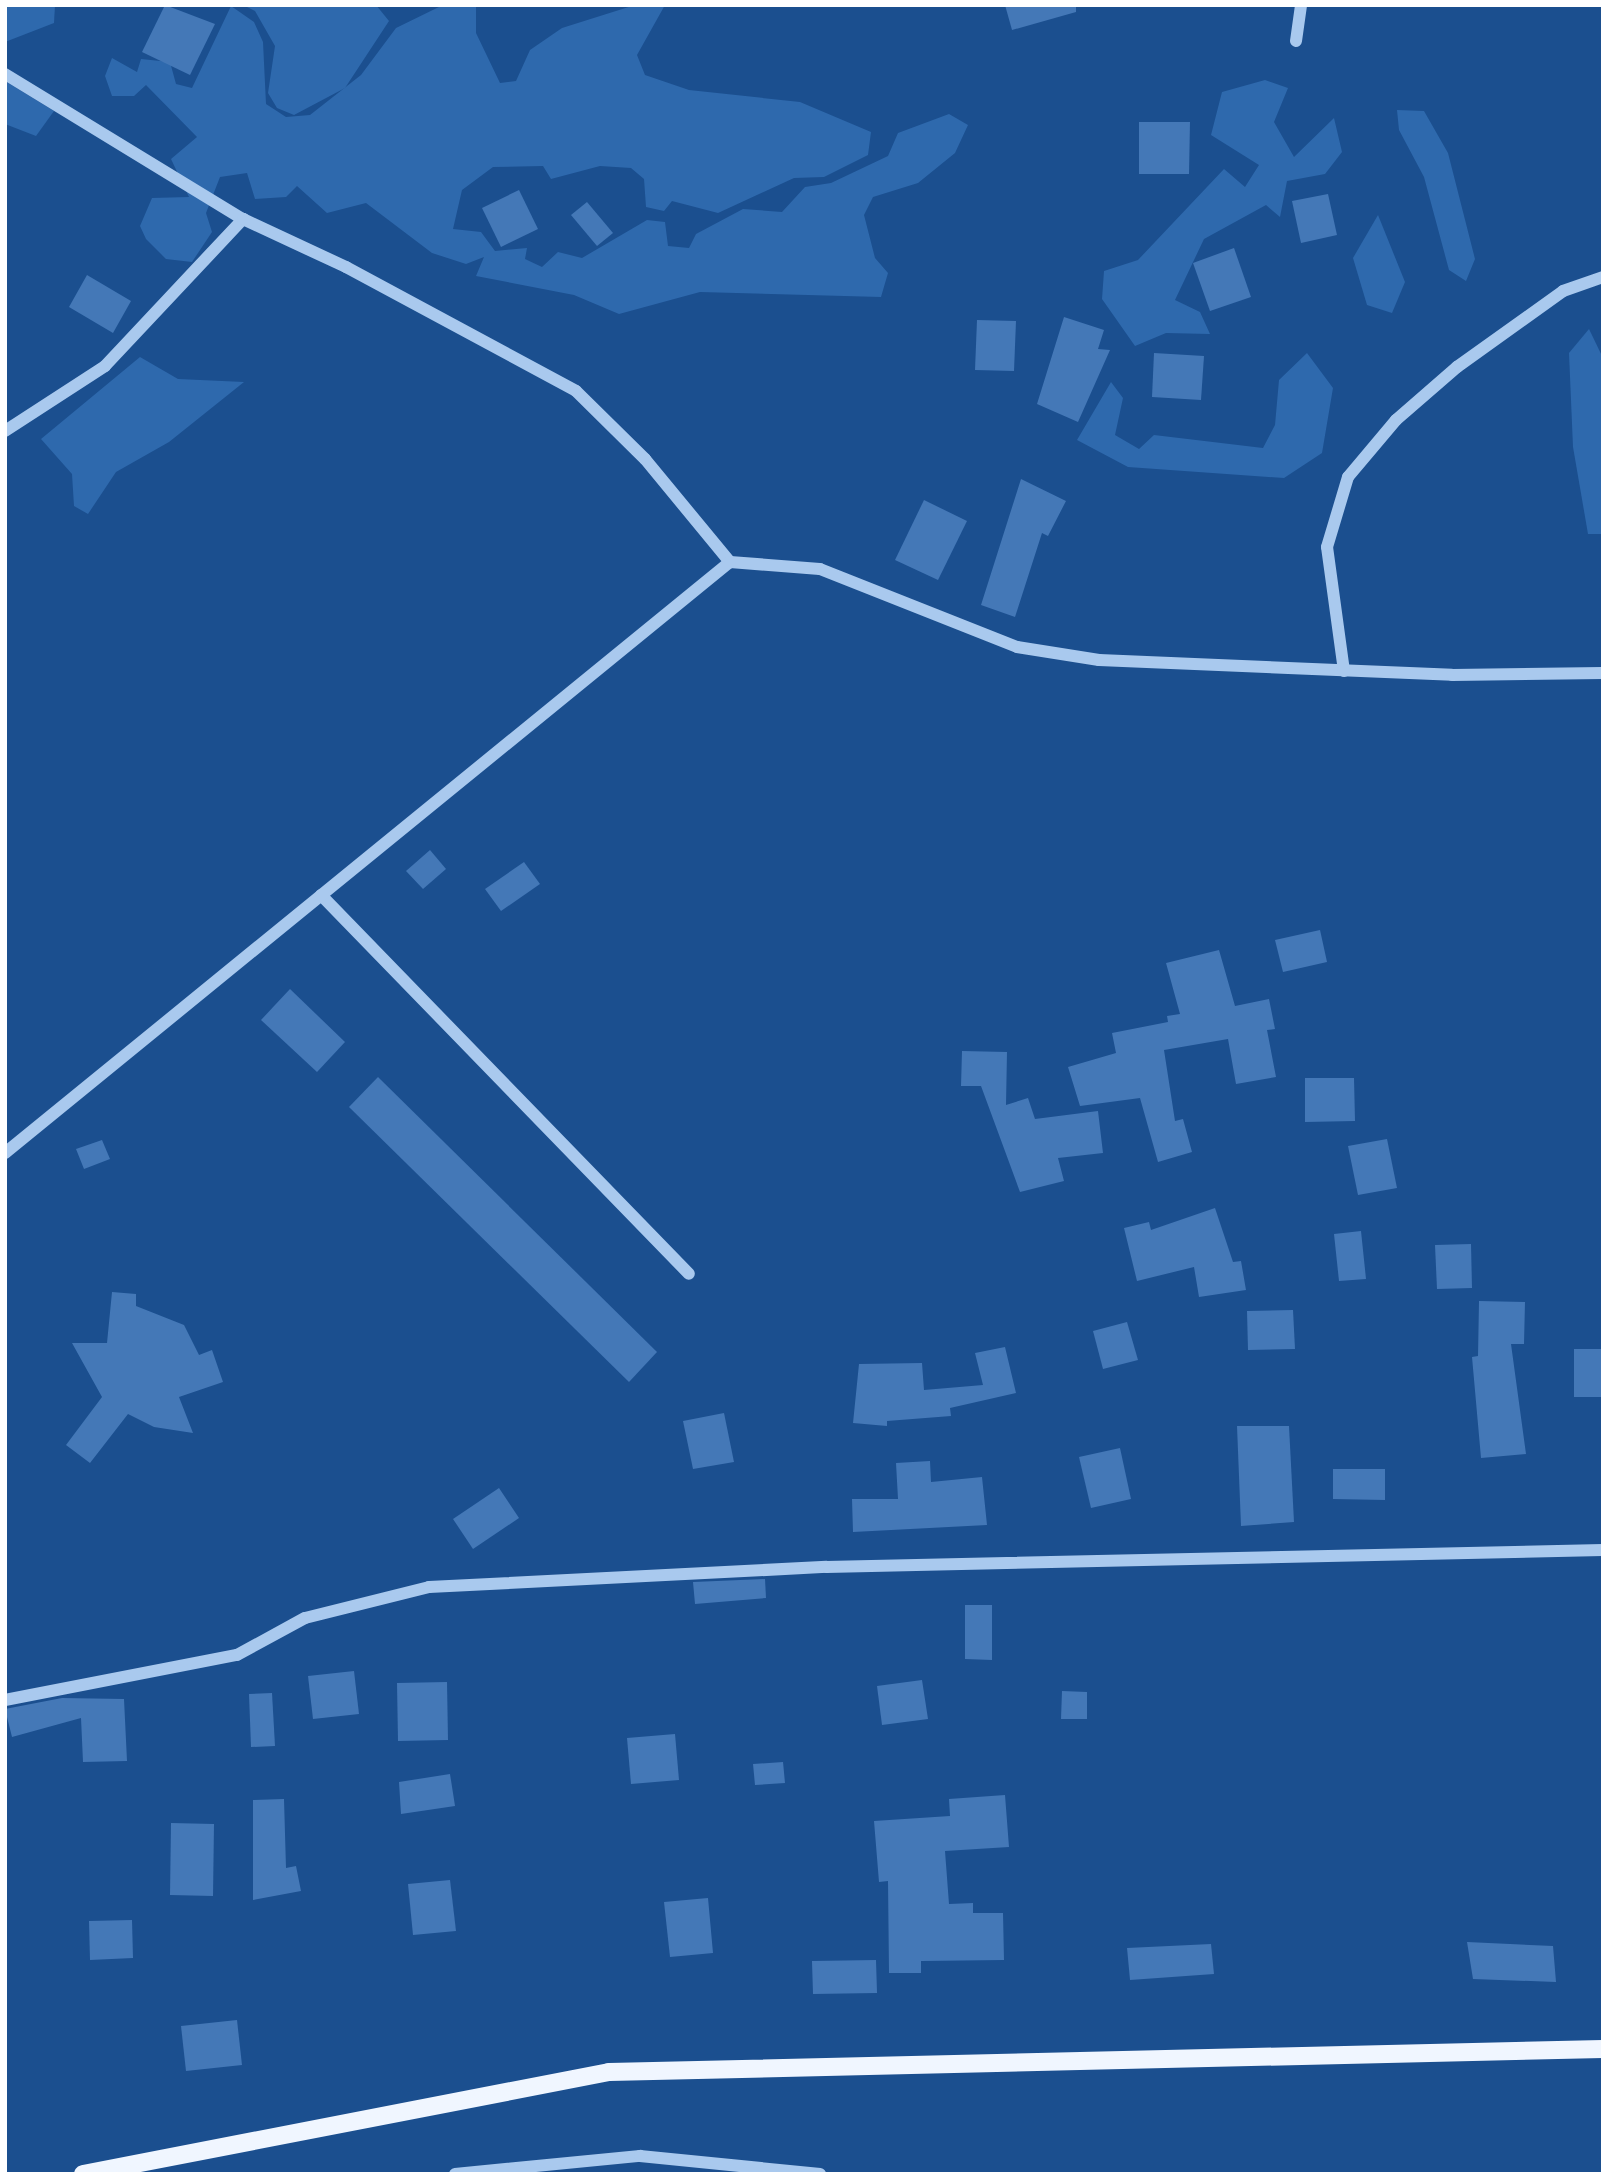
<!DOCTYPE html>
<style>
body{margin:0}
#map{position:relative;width:1608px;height:2179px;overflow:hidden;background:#1b4f8f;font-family:"Noto Sans",sans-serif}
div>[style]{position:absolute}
.green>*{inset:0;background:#2e69ad}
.building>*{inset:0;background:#4478b7}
.minor>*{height:12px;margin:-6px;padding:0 6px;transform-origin:6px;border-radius:6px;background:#a9c9ee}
.major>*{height:18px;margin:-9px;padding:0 9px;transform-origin:9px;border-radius:9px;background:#f0f6ff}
span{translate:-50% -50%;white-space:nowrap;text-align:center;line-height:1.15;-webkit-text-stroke:5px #1b4f8f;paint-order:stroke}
.frame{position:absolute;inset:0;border:7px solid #fff;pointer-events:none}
</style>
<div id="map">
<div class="green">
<div style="clip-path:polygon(5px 5px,55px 5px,54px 23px,5px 42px)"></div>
<div style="clip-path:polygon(243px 5px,376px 5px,389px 21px,345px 88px,294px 115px,277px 108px,268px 93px,275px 46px,255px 11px)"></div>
<div style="clip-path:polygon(443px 5px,476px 5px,476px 33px,500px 83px,516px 81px,530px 50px,562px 28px,635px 5px,665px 5px,637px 55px,645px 75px,689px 90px,800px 102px,871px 132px,868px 155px,824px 177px,794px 178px,718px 213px,672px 201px,664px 211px,646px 207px,644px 179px,631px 168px,600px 166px,551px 179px,543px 166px,493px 167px,462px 190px,453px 229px,481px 232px,495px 251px,527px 248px,525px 259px,542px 267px,558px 252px,582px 258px,647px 220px,665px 222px,668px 246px,689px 248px,696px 234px,743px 209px,782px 212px,805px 187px,831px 183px,888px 156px,898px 133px,949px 114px,968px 125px,955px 153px,918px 183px,873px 197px,864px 215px,875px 258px,888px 273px,881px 297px,700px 292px,619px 314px,574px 295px,476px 276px,484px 257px,466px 264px,432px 253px,366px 203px,327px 213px,297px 186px,286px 197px,255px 199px,247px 173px,220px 177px,206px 213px,212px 232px,192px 262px,166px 259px,146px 239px,140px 226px,152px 198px,189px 197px,171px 159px,197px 137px,146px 85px,134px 96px,112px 96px,105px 76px,112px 58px,137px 72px,141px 59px,170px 62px,176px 84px,192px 88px,231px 6px,254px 22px,263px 42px,266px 104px,286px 117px,310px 115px,361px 75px,396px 28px)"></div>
<div style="clip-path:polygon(1265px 80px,1288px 88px,1274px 122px,1294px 157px,1334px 118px,1342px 152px,1325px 174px,1287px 181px,1280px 217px,1266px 205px,1204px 239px,1175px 300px,1200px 312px,1210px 334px,1166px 333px,1135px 346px,1102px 299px,1104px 271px,1138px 260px,1224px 169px,1245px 187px,1259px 165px,1211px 135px,1222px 92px)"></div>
<div style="clip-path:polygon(5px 81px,54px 111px,36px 136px,5px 124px)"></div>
<div style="clip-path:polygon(1397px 110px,1424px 111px,1448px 153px,1475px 259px,1466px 281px,1449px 270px,1424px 177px,1399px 130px)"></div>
<div style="clip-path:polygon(1378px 215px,1405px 282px,1392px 313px,1367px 305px,1353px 258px)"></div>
<div style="clip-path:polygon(1589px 329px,1603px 358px,1603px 534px,1588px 534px,1573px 447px,1569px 353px)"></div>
<div style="clip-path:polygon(1307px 353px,1333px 388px,1322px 453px,1284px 478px,1128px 467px,1077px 440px,1111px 382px,1123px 398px,1115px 435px,1139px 449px,1154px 435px,1263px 448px,1275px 425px,1279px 380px)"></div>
<div style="clip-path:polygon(140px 357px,178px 379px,244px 382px,169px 442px,116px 472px,88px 514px,74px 506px,72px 474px,41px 439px)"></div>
</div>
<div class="building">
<div style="clip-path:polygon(165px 5px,215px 24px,190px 75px,142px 52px)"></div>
<div style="clip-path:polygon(1005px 5px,1076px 5px,1076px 12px,1012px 30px)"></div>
<div style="clip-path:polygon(1139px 122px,1190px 122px,1189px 174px,1139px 174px)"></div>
<div style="clip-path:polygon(519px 190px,538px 229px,501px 247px,482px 208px)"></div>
<div style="clip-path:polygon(1328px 194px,1337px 235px,1301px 243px,1292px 201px)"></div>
<div style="clip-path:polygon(587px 202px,613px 233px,597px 246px,571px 215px)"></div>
<div style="clip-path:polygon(1234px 248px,1251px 297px,1210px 311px,1193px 263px)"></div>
<div style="clip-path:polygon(87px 275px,131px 301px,113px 333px,69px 307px)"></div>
<div style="clip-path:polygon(1064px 317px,1104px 330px,1098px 349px,1110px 350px,1078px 422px,1037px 404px)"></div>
<div style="clip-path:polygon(977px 320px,1016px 321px,1014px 371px,975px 370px)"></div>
<div style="clip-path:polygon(1154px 353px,1204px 356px,1201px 400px,1152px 397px)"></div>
<div style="clip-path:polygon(1021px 479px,1066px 501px,1048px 536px,1042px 533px,1015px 617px,981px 605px)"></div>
<div style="clip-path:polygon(924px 500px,967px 521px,938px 580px,895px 560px)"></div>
<div style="clip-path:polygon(430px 850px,446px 869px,423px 889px,406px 871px)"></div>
<div style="clip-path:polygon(524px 862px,540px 884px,501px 911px,485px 889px)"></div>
<div style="clip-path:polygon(1320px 930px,1327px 962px,1283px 972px,1275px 940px)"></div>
<div style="clip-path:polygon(1219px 950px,1235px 1006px,1269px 999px,1275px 1029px,1267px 1030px,1276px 1077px,1236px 1084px,1228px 1039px,1164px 1050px,1175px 1121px,1183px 1119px,1192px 1152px,1158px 1162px,1140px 1098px,1080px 1106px,1068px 1067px,1116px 1053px,1112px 1033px,1168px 1022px,1167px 1016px,1180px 1014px,1166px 963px)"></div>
<div style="clip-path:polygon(290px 989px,345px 1042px,317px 1072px,261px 1020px)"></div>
<div style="clip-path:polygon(962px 1051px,1007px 1052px,1006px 1105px,1028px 1098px,1035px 1119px,1098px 1111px,1103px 1153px,1058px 1158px,1064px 1181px,1020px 1192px,981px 1086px,961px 1086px)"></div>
<div style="clip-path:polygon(378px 1077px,657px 1352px,629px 1382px,349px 1107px)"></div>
<div style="clip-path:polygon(1305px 1078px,1354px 1078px,1355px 1121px,1305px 1122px)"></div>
<div style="clip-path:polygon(1387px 1139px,1397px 1188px,1358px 1195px,1348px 1146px)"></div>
<div style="clip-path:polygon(102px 1140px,110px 1159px,84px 1169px,76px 1149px)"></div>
<div style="clip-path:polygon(1215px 1208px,1233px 1262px,1241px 1261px,1246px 1290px,1199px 1297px,1194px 1267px,1137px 1281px,1124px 1228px,1149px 1222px,1151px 1230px)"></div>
<div style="clip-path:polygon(1361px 1231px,1366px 1279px,1339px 1281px,1334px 1234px)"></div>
<div style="clip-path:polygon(1471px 1244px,1472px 1288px,1437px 1289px,1435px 1245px)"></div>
<div style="clip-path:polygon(112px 1292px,136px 1294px,136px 1306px,184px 1325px,199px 1355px,212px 1350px,223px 1382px,179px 1397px,193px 1433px,154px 1427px,128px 1414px,90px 1463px,66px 1445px,102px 1397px,72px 1343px,107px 1343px)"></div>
<div style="clip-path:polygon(1479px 1301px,1525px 1302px,1524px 1344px,1511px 1344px,1526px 1454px,1481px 1458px,1472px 1357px,1478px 1356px)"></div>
<div style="clip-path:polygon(1293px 1310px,1295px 1349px,1248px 1350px,1247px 1311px)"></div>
<div style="clip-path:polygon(1127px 1322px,1138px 1360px,1103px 1369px,1093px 1331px)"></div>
<div style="clip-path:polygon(1005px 1347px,1016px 1393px,950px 1408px,951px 1416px,887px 1421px,887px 1426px,853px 1423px,859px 1364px,922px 1363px,924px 1390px,983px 1385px,975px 1353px)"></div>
<div style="clip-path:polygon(1574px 1349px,1603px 1349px,1603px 1397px,1574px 1397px)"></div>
<div style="clip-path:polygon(724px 1413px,734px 1462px,693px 1469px,683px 1421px)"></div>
<div style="clip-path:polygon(1237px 1426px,1289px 1426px,1294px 1522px,1241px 1526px)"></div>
<div style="clip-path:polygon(1120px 1448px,1131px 1499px,1091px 1508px,1079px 1457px)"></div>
<div style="clip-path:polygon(930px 1461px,931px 1482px,982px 1477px,987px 1525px,853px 1532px,852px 1499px,898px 1499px,896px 1463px)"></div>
<div style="clip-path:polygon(1333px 1469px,1385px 1469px,1385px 1500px,1333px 1499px)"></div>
<div style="clip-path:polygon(499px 1488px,519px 1518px,473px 1549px,453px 1519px)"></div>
<div style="clip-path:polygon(765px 1579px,766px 1598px,695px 1604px,693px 1582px)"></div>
<div style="clip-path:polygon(965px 1605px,992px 1605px,992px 1660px,965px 1659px)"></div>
<div style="clip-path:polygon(354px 1671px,359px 1714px,313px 1719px,308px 1676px)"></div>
<div style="clip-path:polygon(922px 1680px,928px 1719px,882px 1725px,877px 1686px)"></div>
<div style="clip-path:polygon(447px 1682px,448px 1740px,398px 1741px,397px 1683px)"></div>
<div style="clip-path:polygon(1062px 1691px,1087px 1692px,1087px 1719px,1061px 1719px)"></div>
<div style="clip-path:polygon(272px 1693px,275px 1746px,251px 1747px,249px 1694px)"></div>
<div style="clip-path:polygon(62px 1698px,124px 1699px,127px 1761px,83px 1762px,81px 1718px,12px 1737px,5px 1709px)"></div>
<div style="clip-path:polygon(675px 1734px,679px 1780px,631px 1784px,627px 1738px)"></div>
<div style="clip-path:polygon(783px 1762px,785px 1783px,755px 1785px,753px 1764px)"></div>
<div style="clip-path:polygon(450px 1774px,455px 1806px,401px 1814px,399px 1782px)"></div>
<div style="clip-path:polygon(1005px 1795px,1009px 1847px,945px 1851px,949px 1904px,973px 1903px,973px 1913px,1003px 1913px,1004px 1960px,921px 1961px,921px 1973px,889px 1973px,888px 1881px,879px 1882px,874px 1821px,950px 1816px,949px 1799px)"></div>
<div style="clip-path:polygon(284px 1799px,286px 1868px,296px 1866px,301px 1891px,253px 1900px,253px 1800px)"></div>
<div style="clip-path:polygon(171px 1823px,214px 1824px,213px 1896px,170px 1895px)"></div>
<div style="clip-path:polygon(450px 1880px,456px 1931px,413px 1935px,408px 1884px)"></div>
<div style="clip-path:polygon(708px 1898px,713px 1953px,670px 1957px,664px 1902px)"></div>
<div style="clip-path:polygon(132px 1920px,133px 1958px,90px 1960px,89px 1921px)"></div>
<div style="clip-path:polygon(1467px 1942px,1553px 1946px,1556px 1982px,1473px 1979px)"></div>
<div style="clip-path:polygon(1211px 1944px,1214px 1974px,1130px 1980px,1127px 1948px)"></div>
<div style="clip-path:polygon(876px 1960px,877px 1993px,813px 1994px,812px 1961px)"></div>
<div style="clip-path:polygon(237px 2020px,242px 2065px,186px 2071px,181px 2026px)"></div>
</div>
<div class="minor">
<div style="left:1296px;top:41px;width:36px;rotate:-82deg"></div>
<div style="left:5px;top:74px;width:279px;rotate:31.4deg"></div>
<div style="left:5px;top:431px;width:119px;rotate:-33deg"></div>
<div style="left:105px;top:366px;width:202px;rotate:-46.8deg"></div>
<div style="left:243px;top:219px;width:114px;rotate:25deg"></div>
<div style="left:346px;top:267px;width:261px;rotate:28.3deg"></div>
<div style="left:576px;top:391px;width:97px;rotate:44.6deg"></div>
<div style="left:645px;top:459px;width:134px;rotate:50.5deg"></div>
<div style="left:730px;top:562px;width:90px;rotate:4.4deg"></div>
<div style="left:820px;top:569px;width:212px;rotate:21.6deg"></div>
<div style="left:1017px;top:647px;width:83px;rotate:9deg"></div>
<div style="left:1099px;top:660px;width:353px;rotate:2.4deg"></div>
<div style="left:1452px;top:675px;width:151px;rotate:-0.8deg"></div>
<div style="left:1344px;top:671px;width:125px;rotate:-97.8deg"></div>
<div style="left:1327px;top:547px;width:73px;rotate:-73.3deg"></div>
<div style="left:1348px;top:477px;width:75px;rotate:-49.9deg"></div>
<div style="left:1396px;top:420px;width:81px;rotate:-41deg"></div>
<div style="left:1457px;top:367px;width:130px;rotate:-35.6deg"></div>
<div style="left:1563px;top:291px;width:42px;rotate:-19.3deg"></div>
<div style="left:321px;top:895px;width:528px;rotate:45.84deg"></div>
<div style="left:5px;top:1153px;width:935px;rotate:-39.19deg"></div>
<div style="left:5px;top:1700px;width:236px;rotate:-11deg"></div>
<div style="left:237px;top:1655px;width:77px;rotate:-28.6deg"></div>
<div style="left:305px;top:1618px;width:128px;rotate:-14deg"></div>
<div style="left:429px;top:1587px;width:398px;rotate:-2.9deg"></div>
<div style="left:826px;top:1567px;width:777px;rotate:-1.25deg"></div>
<div style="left:455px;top:2174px;width:186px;rotate:-5.6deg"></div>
<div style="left:640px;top:2156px;width:181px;rotate:5.7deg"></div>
</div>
<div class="major">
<div style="left:83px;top:2174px;width:536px;rotate:-10.97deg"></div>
<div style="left:609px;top:2072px;width:994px;rotate:-1.33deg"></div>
</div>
<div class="frame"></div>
</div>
